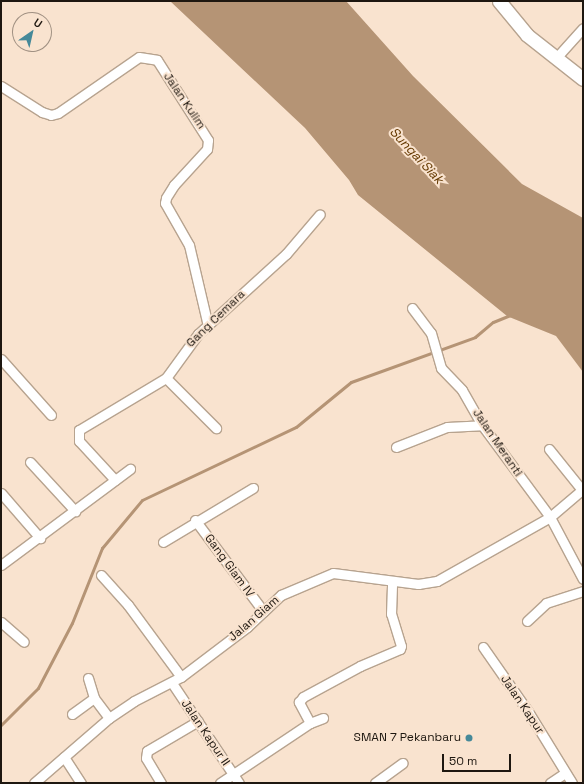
<!DOCTYPE html>
<style>
body{margin:0}
#map{position:relative;width:584px;height:784px;overflow:hidden;background:#f9e3cf;font-family:"Space Grotesk",sans-serif}
div>[style]{position:absolute}
.water>*{inset:0;background:#b59475}
.stream>*{height:3px;margin:-1.5px;padding:0 1.5px;transform-origin:1.5px;border-radius:1.5px;background:#b59475}
.roads{filter:drop-shadow(1px 0 #b7a38f) drop-shadow(-1px 0 #b7a38f) drop-shadow(0 1px #b7a38f) drop-shadow(0 -1px #b7a38f)}
.minor>*{height:9px;margin:-4.5px;padding:0 4.5px;transform-origin:4.5px;border-radius:4.5px;background:#fff}
.secondary>*{height:13px;margin:-6.5px;padding:0 6.5px;transform-origin:6.5px;border-radius:6.5px;background:#fff}
.dots>*{width:11px;height:11px;translate:-50% -50%;box-sizing:border-box;border:2px solid #f9e3cf;border-radius:50%}
span{translate:-50% -50%;white-space:nowrap;text-align:center;line-height:1.15;-webkit-text-stroke:4px #f9e3cf;paint-order:stroke}
.street-label{font-size:12px;color:#1e1710}
.poi-label{font-size:12px;color:#1e1710}
.right{translate:-100% -50%;text-align:right}
.water-label{font-size:13px;color:#643900;font-style:italic}
.frame{position:absolute;inset:0;border:2px solid #1e1710;pointer-events:none}
.north{position:absolute;left:12px;top:12px;width:40px;height:40px;box-sizing:border-box;background:#f9e3cf;border:1px solid #a19183;border-radius:50%;rotate:34deg;font-size:11px;font-weight:700;line-height:16px;text-align:center;color:#1e1710}
.north::after{content:'';display:block;margin:auto;width:14px;height:18px;background:#468999;clip-path:polygon(50% 0,100% 100%,50% 72%,0 100%)}
.scale{position:absolute;left:442px;top:754px;width:69px;height:18px;box-sizing:border-box;border:2px solid #1e1710;border-top:0;padding-left:5px;font-size:12px;line-height:14px;white-space:nowrap;color:#1e1710;-webkit-text-stroke:3px #f9e3cf;paint-order:stroke}
</style>
<div id="map">
<div class="water">
<div style="clip-path:polygon(170px 1px,346px 1px,413px 76px,522px 184px,583px 218px,583px 372px,556px 336px,507px 316px,358px 195px,349px 180px,305px 128px)"></div>
</div>
<div class="stream">
<div style="left:1px;top:725px;width:52px;rotate:-45deg"></div>
<div style="left:38px;top:688px;width:73px;rotate:-62.4deg"></div>
<div style="left:72px;top:623px;width:81px;rotate:-68.2deg"></div>
<div style="left:102px;top:548px;width:62px;rotate:-50.2deg"></div>
<div style="left:142px;top:500px;width:170px;rotate:-25.4deg"></div>
<div style="left:296px;top:427px;width:71px;rotate:-39.3deg"></div>
<div style="left:351px;top:382px;width:132px;rotate:-19.9deg"></div>
<div style="left:475px;top:337px;width:23px;rotate:-40deg"></div>
<div style="left:493px;top:322px;width:18px;rotate:-22deg"></div>
</div>
<div class="roads">
<div class="minor">
<div style="left:556px;top:58px;width:40px;rotate:-48deg"></div>
<div style="left:1px;top:86px;width:49px;rotate:32.4deg"></div>
<div style="left:42px;top:112px;width:9px;rotate:18deg"></div>
<div style="left:51px;top:115px;width:7px;rotate:-16deg"></div>
<div style="left:58px;top:113px;width:98px;rotate:-34.7deg"></div>
<div style="left:139px;top:57px;width:18px;rotate:9deg"></div>
<div style="left:157px;top:60px;width:95px;rotate:57.5deg"></div>
<div style="left:208px;top:140px;width:9px;rotate:96deg"></div>
<div style="left:207px;top:149px;width:49px;rotate:132.5deg"></div>
<div style="left:174px;top:185px;width:15px;rotate:122deg"></div>
<div style="left:166px;top:198px;width:5px;rotate:101deg"></div>
<div style="left:165px;top:203px;width:48px;rotate:60.3deg"></div>
<div style="left:189px;top:245px;width:83px;rotate:76.8deg"></div>
<div style="left:412px;top:308px;width:31px;rotate:53deg"></div>
<div style="left:431px;top:333px;width:36px;rotate:74deg"></div>
<div style="left:441px;top:368px;width:30px;rotate:46deg"></div>
<div style="left:462px;top:390px;width:40px;rotate:60.3deg"></div>
<div style="left:482px;top:425px;width:114px;rotate:53.5deg"></div>
<div style="left:550px;top:517px;width:70px;rotate:62deg"></div>
<div style="left:1px;top:359px;width:75px;rotate:48.2deg"></div>
<div style="left:166px;top:378px;width:71px;rotate:45deg"></div>
<div style="left:396px;top:447px;width:55px;rotate:-21.4deg"></div>
<div style="left:447px;top:427px;width:35px;rotate:-3deg"></div>
<div style="left:549px;top:449px;width:53px;rotate:51.2deg"></div>
<div style="left:30px;top:462px;width:67px;rotate:47.4deg"></div>
<div style="left:115px;top:480px;width:53px;rotate:-132.7deg"></div>
<div style="left:79px;top:441px;width:11px;rotate:-90deg"></div>
<div style="left:79px;top:430px;width:101px;rotate:-30.9deg"></div>
<div style="left:166px;top:378px;width:54px;rotate:-54deg"></div>
<div style="left:198px;top:334px;width:119px;rotate:-42.3deg"></div>
<div style="left:286px;top:254px;width:52px;rotate:-49.6deg"></div>
<div style="left:1px;top:493px;width:60px;rotate:49.1deg"></div>
<div style="left:195px;top:520px;width:114px;rotate:53.2deg"></div>
<div style="left:163px;top:542px;width:105px;rotate:-31deg"></div>
<div style="left:1px;top:565px;width:161px;rotate:-36.7deg"></div>
<div style="left:101px;top:575px;width:40px;rotate:48deg"></div>
<div style="left:128px;top:605px;width:89px;rotate:53.6deg"></div>
<div style="left:527px;top:621px;width:26px;rotate:-43deg"></div>
<div style="left:546px;top:603px;width:39px;rotate:-18deg"></div>
<div style="left:1px;top:622px;width:30px;rotate:41deg"></div>
<div style="left:483px;top:647px;width:80px;rotate:55.1deg"></div>
<div style="left:529px;top:713px;width:82px;rotate:58.4deg"></div>
<div style="left:88px;top:678px;width:21px;rotate:73deg"></div>
<div style="left:94px;top:698px;width:25px;rotate:53deg"></div>
<div style="left:172px;top:683px;width:120px;rotate:56.2deg"></div>
<div style="left:72px;top:714px;width:27px;rotate:-36deg"></div>
<div style="left:310px;top:723px;width:24px;rotate:-118deg"></div>
<div style="left:299px;top:702px;width:6px;rotate:-51deg"></div>
<div style="left:303px;top:697px;width:65px;rotate:-28.5deg"></div>
<div style="left:360px;top:666px;width:43px;rotate:-23deg"></div>
<div style="left:400px;top:649px;width:3px;rotate:-72deg"></div>
<div style="left:401px;top:646px;width:34px;rotate:-107deg"></div>
<div style="left:391px;top:614px;width:33px;rotate:-88deg"></div>
<div style="left:64px;top:757px;width:31px;rotate:57deg"></div>
<div style="left:34px;top:783px;width:99px;rotate:-40.9deg"></div>
<div style="left:109px;top:718px;width:30px;rotate:-34deg"></div>
<div style="left:134px;top:701px;width:53px;rotate:-27.1deg"></div>
<div style="left:181px;top:677px;width:83px;rotate:-37.1deg"></div>
<div style="left:247px;top:627px;width:47px;rotate:-43.3deg"></div>
<div style="left:281px;top:595px;width:56px;rotate:-22.9deg"></div>
<div style="left:333px;top:573px;width:86px;rotate:7.4deg"></div>
<div style="left:418px;top:584px;width:19px;rotate:-9deg"></div>
<div style="left:437px;top:581px;width:130px;rotate:-29.5deg"></div>
<div style="left:550px;top:517px;width:43px;rotate:-40.3deg"></div>
<div style="left:161px;top:783px;width:29px;rotate:-121deg"></div>
<div style="left:146px;top:758px;width:7px;rotate:-82deg"></div>
<div style="left:147px;top:751px;width:59px;rotate:-30.5deg"></div>
<div style="left:220px;top:783px;width:108px;rotate:-33.7deg"></div>
<div style="left:310px;top:723px;width:14px;rotate:-21deg"></div>
<div style="left:375px;top:783px;width:34px;rotate:-36deg"></div>
<div style="left:550px;top:783px;width:18px;rotate:-34deg"></div>
</div>
<div class="secondary">
<div style="left:499px;top:1px;width:44px;rotate:50.5deg"></div>
<div style="left:527px;top:35px;width:71px;rotate:38.2deg"></div>
</div>
</div>
<div class="dots">
<div style="left:469px;top:738px;background:#468999"></div>
</div>
<div class="street-label">
<span style="left:184px;top:101px;rotate:56deg">Jalan Kulim</span>
<span style="left:216px;top:319px;rotate:-44deg">Gang Cemara</span>
<span style="left:497px;top:443px;rotate:56deg">Jalan Meranti</span>
<span style="left:229px;top:566px;rotate:54deg">Gang Giam IV</span>
<span style="left:254px;top:619px;rotate:-41deg">Jalan Giam</span>
<span style="left:522px;top:705px;rotate:56deg">Jalan Kapur</span>
<span style="left:205px;top:733px;rotate:56deg">Jalan Kapur II</span>
</div>
<div class="poi-label">
<span class="right" style="left:461px;top:738px">SMAN 7 Pekanbaru</span>
</div>
<div class="water-label">
<span style="left:416px;top:156px;rotate:47deg">Sungai Siak</span>
</div>
<div class="frame"></div>
<div class="north">U</div>
<div class="scale">50 m</div>
</div>
